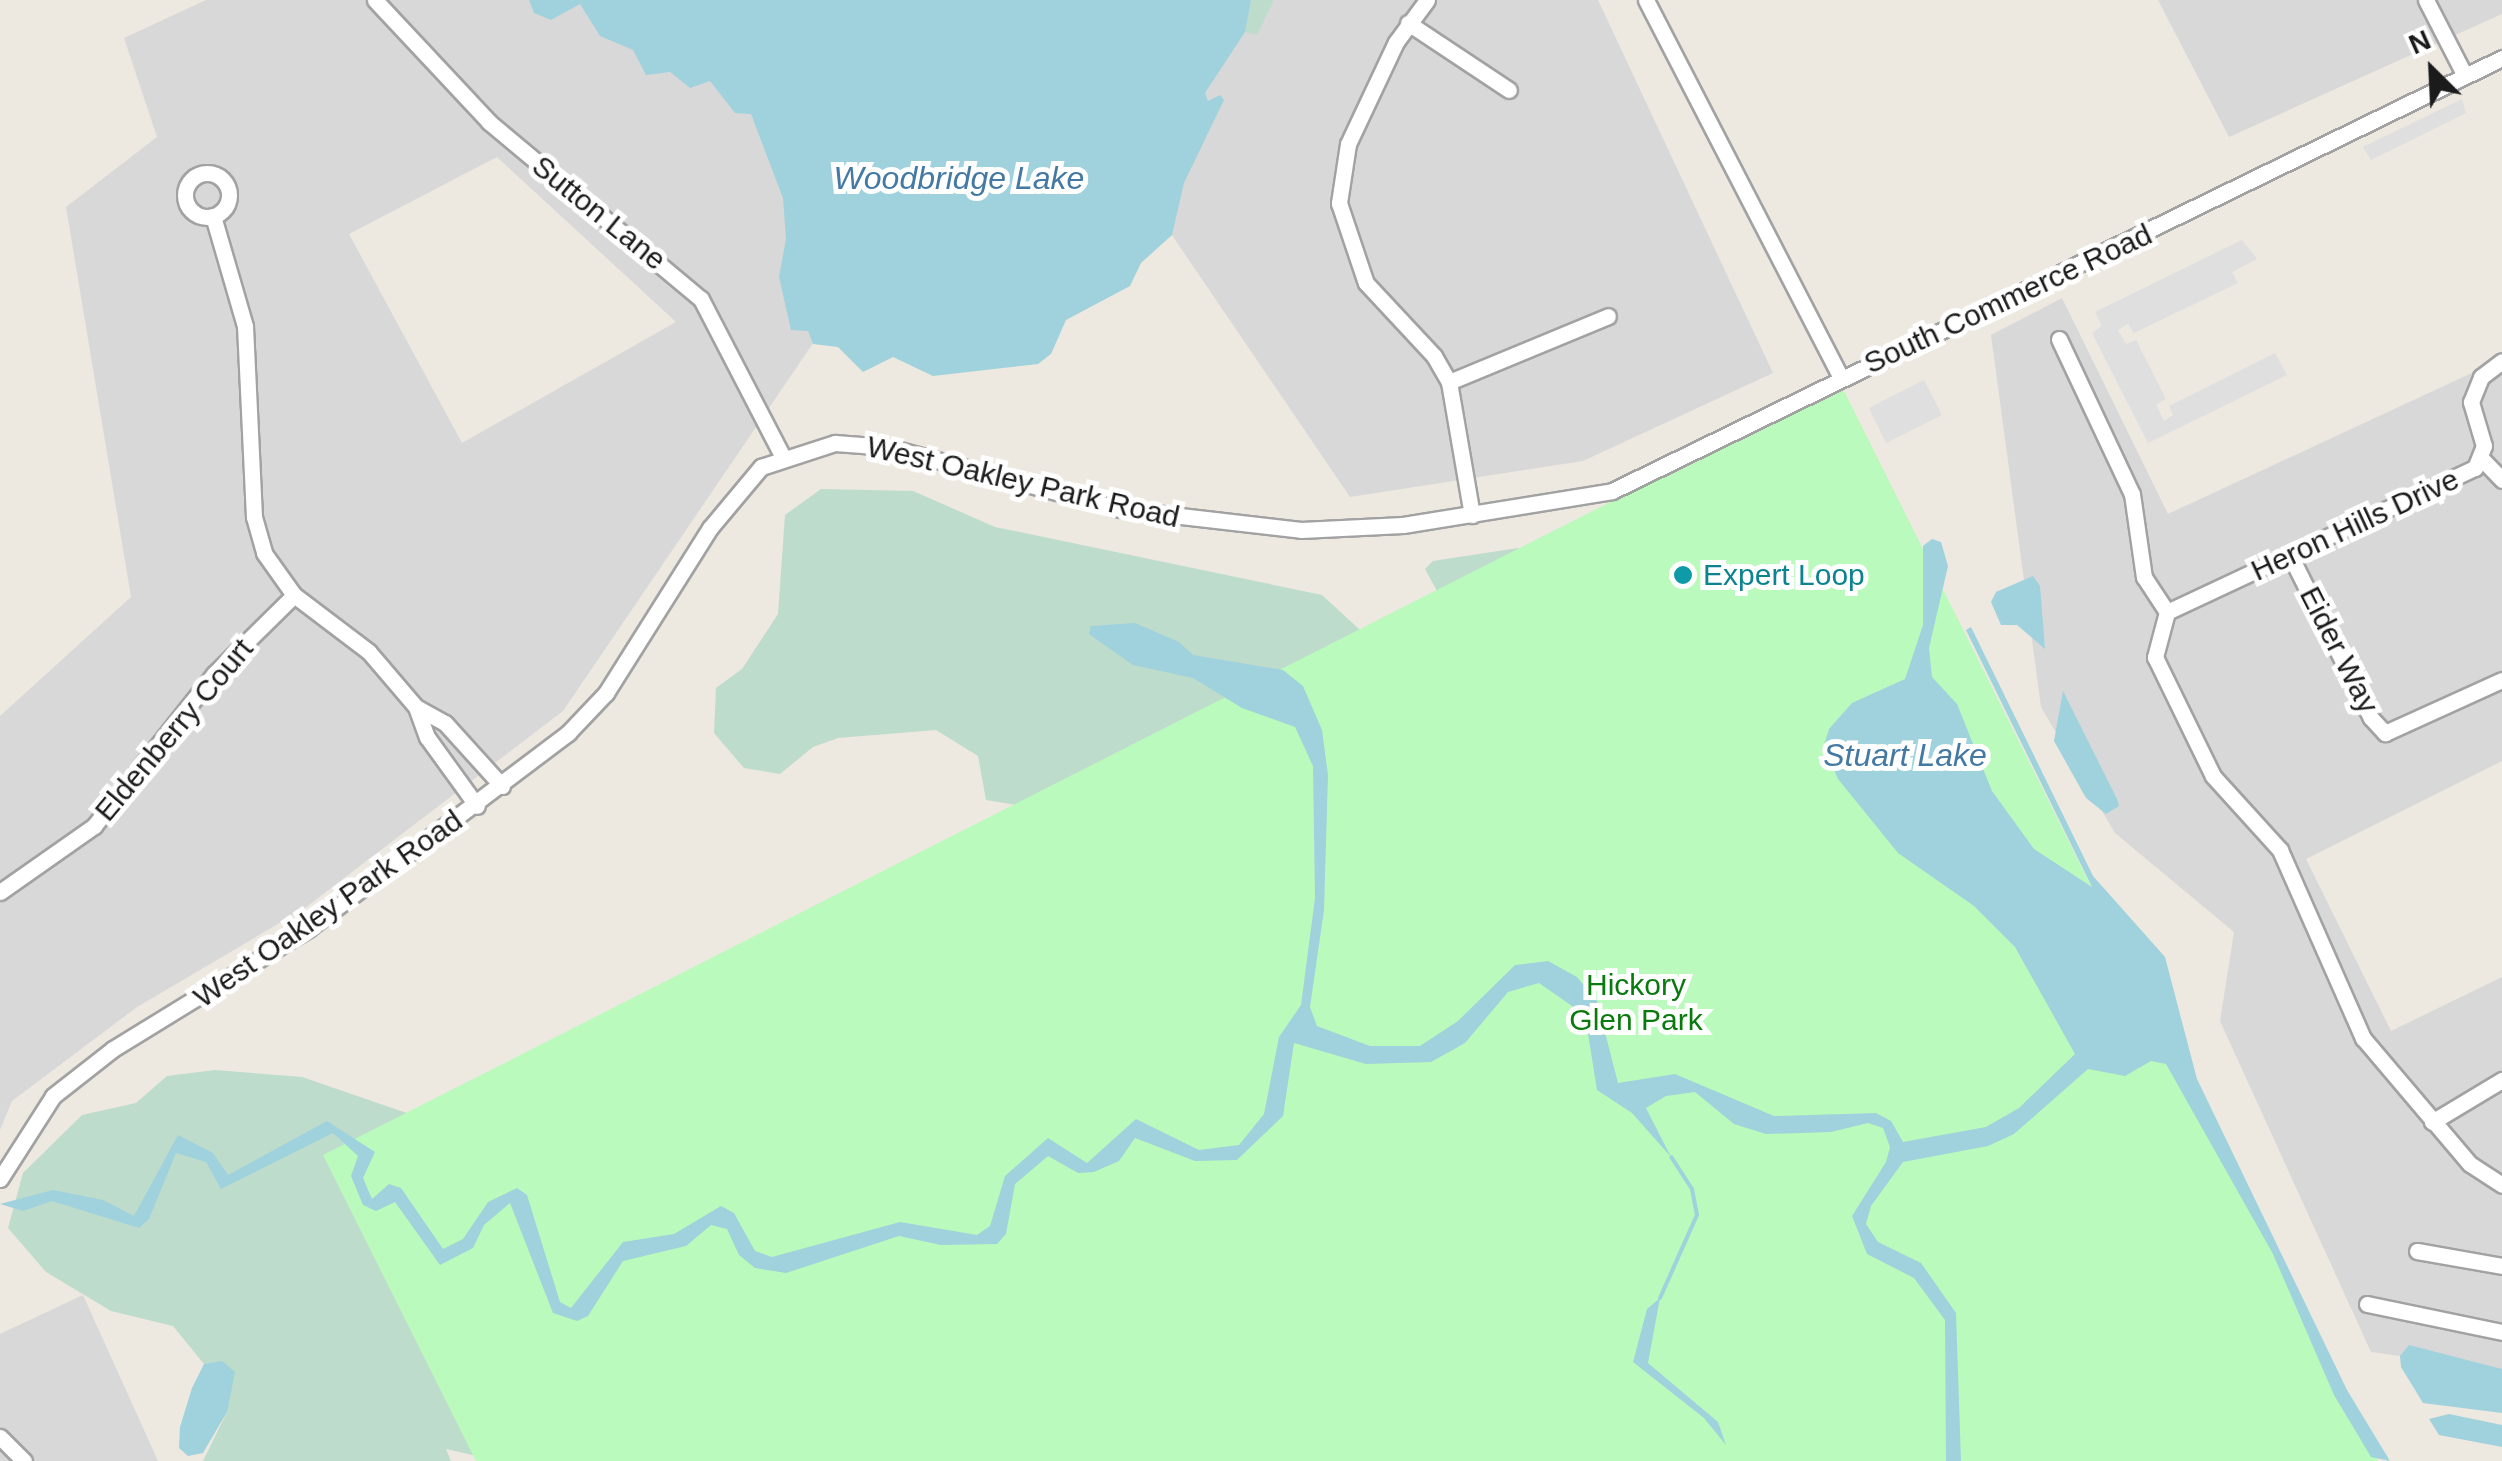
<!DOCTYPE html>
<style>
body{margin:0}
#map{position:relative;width:2502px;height:1461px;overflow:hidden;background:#ede8e0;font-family:Helvetica,sans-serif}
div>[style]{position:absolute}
.residential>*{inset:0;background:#d9d8d8}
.wetland>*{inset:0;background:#bddccc}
.park>*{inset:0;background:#bafabc}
.parking>*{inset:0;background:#dfdfdf}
.water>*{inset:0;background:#9fd2dc}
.stream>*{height:4px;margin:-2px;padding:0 2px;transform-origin:2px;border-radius:2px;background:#9fd2dc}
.roads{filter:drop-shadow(2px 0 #a2a2a2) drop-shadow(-2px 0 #a2a2a2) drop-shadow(0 2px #a2a2a2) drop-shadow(0 -2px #a2a2a2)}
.minor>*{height:15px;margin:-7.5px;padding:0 7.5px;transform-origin:7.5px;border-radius:7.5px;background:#fff}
.minor>.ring{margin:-7.5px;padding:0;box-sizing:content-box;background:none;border:15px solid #fff;border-radius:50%}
.dots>*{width:28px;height:28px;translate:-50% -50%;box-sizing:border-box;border:5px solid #fff;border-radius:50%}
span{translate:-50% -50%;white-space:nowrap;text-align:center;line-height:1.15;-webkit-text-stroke:10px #fff;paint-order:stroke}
.street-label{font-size:30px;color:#1b1b1b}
.culture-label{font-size:30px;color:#0d838f}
.left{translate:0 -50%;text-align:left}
.park-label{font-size:30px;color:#097a0d}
.water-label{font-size:32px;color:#4479a4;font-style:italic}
.north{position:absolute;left:2382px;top:20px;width:100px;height:100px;-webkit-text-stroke:8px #fff;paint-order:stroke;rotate:336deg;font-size:28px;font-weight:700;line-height:40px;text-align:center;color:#1b1b1b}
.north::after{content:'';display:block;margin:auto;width:35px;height:45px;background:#1b1b1b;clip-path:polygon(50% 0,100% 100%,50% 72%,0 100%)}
</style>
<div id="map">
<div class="residential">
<div style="clip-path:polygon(evenodd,206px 0,1598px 0,1773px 373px,1583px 461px,1350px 497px,1112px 147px,839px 305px,563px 711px,305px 908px,137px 1007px,12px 1101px,0 1130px,0 716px,131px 597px,66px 207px,157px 137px,124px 38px,206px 0,497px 157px,676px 322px,462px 443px,349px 234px,497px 157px)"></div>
<div style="clip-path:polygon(2158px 0,2502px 0,2502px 14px,2229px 137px)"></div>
<div style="clip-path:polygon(2062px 298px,2168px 514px,2502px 359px,2502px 761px,2306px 859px,2391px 1031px,2502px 977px,2502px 1370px,2371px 1352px,2220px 1021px,2234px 932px,2115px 833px,2041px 707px,1991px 335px)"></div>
<div style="clip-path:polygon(83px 1295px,158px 1461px,0 1461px,0 1334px)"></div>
</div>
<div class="wetland">
<div style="clip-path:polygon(1251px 0,1274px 0,1257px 35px,1245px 32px)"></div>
<div style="clip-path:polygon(821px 489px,913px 491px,995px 527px,1322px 595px,1395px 662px,1437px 591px,1425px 569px,1433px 561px,1518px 548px,1529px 570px,499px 1461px,446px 1449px,451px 1461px,203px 1461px,227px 1412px,222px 1362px,204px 1364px,173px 1326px,111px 1311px,46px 1272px,8px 1228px,23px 1173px,82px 1115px,136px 1103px,167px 1076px,215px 1070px,302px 1077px,485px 1140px,1089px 817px,986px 800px,978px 756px,936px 730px,838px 738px,813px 747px,780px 774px,744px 768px,714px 733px,716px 688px,742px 669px,778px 614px,785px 515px)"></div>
</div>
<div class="park">
<div style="clip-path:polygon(1841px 385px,2378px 1461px,476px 1461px,323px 1155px)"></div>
</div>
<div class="parking">
<div style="clip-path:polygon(2462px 99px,2466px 113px,2371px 160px,2363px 147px)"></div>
<div style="clip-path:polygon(2242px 240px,2257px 259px,2232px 272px,2238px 283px,2134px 333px,2128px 324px,2118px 330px,2126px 344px,2136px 340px,2166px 399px,2156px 405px,2164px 421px,2173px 415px,2169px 406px,2275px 353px,2287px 375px,2148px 443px,2092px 333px,2102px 326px,2095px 312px)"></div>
<div style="clip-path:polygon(1924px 380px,1942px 415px,1886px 443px,1869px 408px)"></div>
</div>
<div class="water">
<div style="clip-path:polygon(529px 0,1251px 0,1245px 32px,1205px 93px,1208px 101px,1220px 95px,1224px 100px,1184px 183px,1172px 235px,1141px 263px,1130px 286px,1066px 320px,1051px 354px,1038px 364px,933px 376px,893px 357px,863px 372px,838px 347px,813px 344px,808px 331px,791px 330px,779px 277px,786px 239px,783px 198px,751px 114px,735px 113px,710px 81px,690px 88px,670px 72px,646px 75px,633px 50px,600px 36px,580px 4px,551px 20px,534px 13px)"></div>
<div style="clip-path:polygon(1932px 539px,1941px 542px,1948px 566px,1929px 648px,1932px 677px,1957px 704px,1992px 791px,2034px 849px,2092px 887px,1966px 630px,1971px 627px,2093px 876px,2165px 957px,2197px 1079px,2347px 1390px,2390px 1461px,2371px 1457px,2334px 1395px,2273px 1254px,2166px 1064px,2151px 1061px,2125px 1076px,2088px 1069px,2014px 1134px,1988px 1146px,1903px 1162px,1871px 1206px,1866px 1224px,1878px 1242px,1921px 1263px,1956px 1313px,1961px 1461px,1946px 1461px,1945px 1320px,1914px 1278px,1867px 1254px,1852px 1216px,1886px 1162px,1890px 1147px,1883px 1128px,1868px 1123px,1831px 1132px,1766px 1134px,1734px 1124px,1695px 1092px,1666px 1096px,1646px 1108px,1671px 1157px,1632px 1113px,1597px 1090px,1585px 1015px,1539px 983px,1508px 992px,1465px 1043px,1431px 1062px,1366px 1064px,1294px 1043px,1283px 1116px,1237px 1160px,1195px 1161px,1135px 1138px,1119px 1161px,1094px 1172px,1078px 1173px,1048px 1156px,1015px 1184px,1006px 1234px,997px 1244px,941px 1245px,899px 1236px,786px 1273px,755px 1268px,739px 1255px,727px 1229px,711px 1225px,686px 1246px,623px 1261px,588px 1316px,577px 1321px,553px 1313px,510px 1203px,484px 1225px,473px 1248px,440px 1265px,395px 1202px,376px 1211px,363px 1205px,351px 1176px,358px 1156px,333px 1133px,221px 1189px,206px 1162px,176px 1153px,149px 1219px,139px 1228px,52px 1201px,23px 1211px,0 1204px,53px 1190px,103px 1200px,134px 1216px,178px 1135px,213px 1153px,228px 1175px,327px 1121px,375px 1152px,363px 1178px,372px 1199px,389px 1184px,401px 1188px,443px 1249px,463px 1239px,488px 1202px,517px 1188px,527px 1195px,560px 1302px,571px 1308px,623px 1242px,674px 1234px,721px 1206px,734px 1213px,755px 1251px,772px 1257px,900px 1222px,977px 1235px,990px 1226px,1005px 1176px,1048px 1138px,1087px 1163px,1136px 1119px,1199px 1150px,1239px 1145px,1264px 1114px,1279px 1037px,1301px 1005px,1315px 898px,1313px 766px,1295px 727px,1242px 708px,1193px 678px,1133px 665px,1089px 634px,1091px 626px,1135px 623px,1179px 642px,1193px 655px,1283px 670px,1303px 686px,1322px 730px,1328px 775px,1324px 910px,1310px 1007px,1317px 1026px,1370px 1046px,1420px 1046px,1458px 1021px,1515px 965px,1548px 961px,1577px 977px,1597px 1001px,1618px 1083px,1675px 1074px,1774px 1116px,1876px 1113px,1891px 1121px,1903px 1142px,1986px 1127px,2019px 1108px,2075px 1054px,2015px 947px,1974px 906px,1898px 853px,1838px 779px,1824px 745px,1829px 729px,1852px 703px,1905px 679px,1923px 625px,1923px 546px)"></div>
<div style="clip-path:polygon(2033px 576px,2040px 586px,2045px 649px,2017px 625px,2001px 625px,1991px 602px,1996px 592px)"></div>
<div style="clip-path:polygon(2063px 691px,2117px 799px,2119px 806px,2106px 814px,2086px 798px,2054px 741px)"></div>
<div style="clip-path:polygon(1660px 1298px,1648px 1363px,1718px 1422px,1726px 1445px,1704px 1418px,1633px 1362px,1647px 1309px)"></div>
<div style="clip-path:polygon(2409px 1345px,2502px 1369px,2502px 1413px,2423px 1403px,2401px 1367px,2400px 1356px)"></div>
<div style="clip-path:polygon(222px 1361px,235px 1372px,227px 1412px,203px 1453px,188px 1456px,179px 1448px,180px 1427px,192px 1388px,204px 1364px)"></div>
<div style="clip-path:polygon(2449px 1414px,2502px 1425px,2502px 1447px,2439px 1435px,2429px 1419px)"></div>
</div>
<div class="stream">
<div style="left:1660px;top:1298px;width:91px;rotate:-66deg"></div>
<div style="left:1697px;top:1215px;width:26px;rotate:-101deg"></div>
<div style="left:1692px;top:1189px;width:38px;rotate:-123deg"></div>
</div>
<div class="roads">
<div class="minor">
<div style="left:375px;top:0;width:167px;rotate:46.9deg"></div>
<div style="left:489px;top:122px;width:276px;rotate:39.9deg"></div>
<div style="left:701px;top:299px;width:178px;rotate:62.6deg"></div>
<div style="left:1427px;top:0;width:52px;rotate:126.4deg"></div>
<div style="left:1396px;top:42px;width:113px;rotate:115.2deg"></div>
<div style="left:1348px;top:144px;width:60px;rotate:98.7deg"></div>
<div style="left:1339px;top:203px;width:84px;rotate:71.4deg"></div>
<div style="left:1366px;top:283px;width:100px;rotate:47deg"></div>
<div style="left:1434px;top:356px;width:30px;rotate:60deg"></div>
<div style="left:1449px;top:382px;width:135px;rotate:80.2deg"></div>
<div style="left:1646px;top:0;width:425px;rotate:62.7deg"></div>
<div style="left:2426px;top:0;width:85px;rotate:62.8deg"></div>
<div style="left:1408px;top:23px;width:121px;rotate:33.6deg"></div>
<div class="ring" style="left:185px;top:173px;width:29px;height:29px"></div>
<div style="left:213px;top:216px;width:115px;rotate:73.8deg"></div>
<div style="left:245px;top:326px;width:191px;rotate:87.3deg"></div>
<div style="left:254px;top:517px;width:37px;rotate:74deg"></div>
<div style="left:264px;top:553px;width:52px;rotate:54.5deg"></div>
<div style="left:294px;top:595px;width:94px;rotate:37.2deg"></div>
<div style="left:369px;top:652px;width:72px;rotate:49.5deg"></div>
<div style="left:416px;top:707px;width:33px;rotate:29deg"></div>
<div style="left:445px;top:723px;width:85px;rotate:47.9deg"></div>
<div style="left:2059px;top:339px;width:171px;rotate:64.8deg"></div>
<div style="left:2132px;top:494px;width:84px;rotate:81.8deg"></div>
<div style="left:2144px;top:577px;width:42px;rotate:56.7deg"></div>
<div style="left:2167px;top:612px;width:340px;rotate:-25.1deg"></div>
<div style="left:2475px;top:468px;width:24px;rotate:-68deg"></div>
<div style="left:2484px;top:446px;width:46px;rotate:-106.5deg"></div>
<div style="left:2471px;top:402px;width:27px;rotate:-68deg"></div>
<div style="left:2481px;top:377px;width:26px;rotate:-37deg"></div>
<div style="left:1449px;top:382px;width:172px;rotate:-22.5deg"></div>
<div style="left:2480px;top:457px;width:32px;rotate:46deg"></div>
<div style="left:2291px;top:557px;width:180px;rotate:63.6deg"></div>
<div style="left:2371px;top:718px;width:21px;rotate:47deg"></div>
<div style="left:2385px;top:733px;width:128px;rotate:-24.4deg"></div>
<div style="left:2167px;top:612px;width:47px;rotate:104.9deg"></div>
<div style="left:2155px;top:657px;width:132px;rotate:64deg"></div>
<div style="left:2213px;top:776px;width:100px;rotate:47.8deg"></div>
<div style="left:2280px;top:850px;width:206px;rotate:66.2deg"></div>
<div style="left:2363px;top:1038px;width:165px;rotate:49.7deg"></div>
<div style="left:2470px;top:1164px;width:38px;rotate:33deg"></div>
<div style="left:416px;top:707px;width:32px;rotate:70deg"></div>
<div style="left:427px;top:737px;width:85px;rotate:54.1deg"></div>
<div style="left:0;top:892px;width:115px;rotate:-35.1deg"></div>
<div style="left:94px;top:826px;width:194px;rotate:-51.7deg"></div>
<div style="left:214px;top:674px;width:112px;rotate:-44.6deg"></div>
<div style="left:2432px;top:1122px;width:82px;rotate:-31deg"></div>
<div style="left:0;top:1179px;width:98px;rotate:-57.4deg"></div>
<div style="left:53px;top:1096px;width:76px;rotate:-38.1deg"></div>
<div style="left:113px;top:1049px;width:229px;rotate:-31.6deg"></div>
<div style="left:308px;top:929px;width:326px;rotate:-37deg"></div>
<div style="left:568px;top:733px;width:55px;rotate:-46.5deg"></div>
<div style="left:606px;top:693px;width:195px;rotate:-57.8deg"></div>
<div style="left:710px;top:528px;width:80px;rotate:-50.1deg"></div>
<div style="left:761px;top:467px;width:78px;rotate:-18deg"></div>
<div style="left:835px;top:443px;width:53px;rotate:4.3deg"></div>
<div style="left:888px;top:447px;width:240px;rotate:15deg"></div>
<div style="left:1120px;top:509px;width:182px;rotate:6.6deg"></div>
<div style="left:1301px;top:530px;width:102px;rotate:-2.8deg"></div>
<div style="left:1403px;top:525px;width:212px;rotate:-9.2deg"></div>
<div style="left:1612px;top:491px;width:990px;rotate:-25.94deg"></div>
<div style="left:2417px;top:1251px;width:86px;rotate:10deg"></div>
<div style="left:2367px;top:1304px;width:138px;rotate:11.7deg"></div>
<div style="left:0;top:1437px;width:34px;rotate:45deg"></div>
</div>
</div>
<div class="dots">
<div style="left:1683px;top:575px;background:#0f9aa8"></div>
</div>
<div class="street-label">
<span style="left:599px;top:213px;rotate:39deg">Sutton Lane</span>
<span style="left:2008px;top:299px;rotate:-25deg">South Commerce Road</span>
<span style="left:1023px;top:482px;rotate:13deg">West Oakley Park Road</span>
<span style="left:2355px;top:525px;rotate:-25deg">Heron Hills Drive</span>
<span style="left:2339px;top:650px;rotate:63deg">Eider Way</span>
<span style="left:174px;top:730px;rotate:-50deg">Eldenberry Court</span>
<span style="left:328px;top:909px;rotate:-35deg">West Oakley Park Road</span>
</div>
<div class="culture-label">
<span class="left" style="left:1703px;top:575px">Expert Loop</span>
</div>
<div class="park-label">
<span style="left:1636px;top:1002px">Hickory<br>Glen Park</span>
</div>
<div class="water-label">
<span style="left:959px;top:178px">Woodbridge Lake</span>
<span style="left:1905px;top:755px">Stuart Lake</span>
</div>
<div class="north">N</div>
</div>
